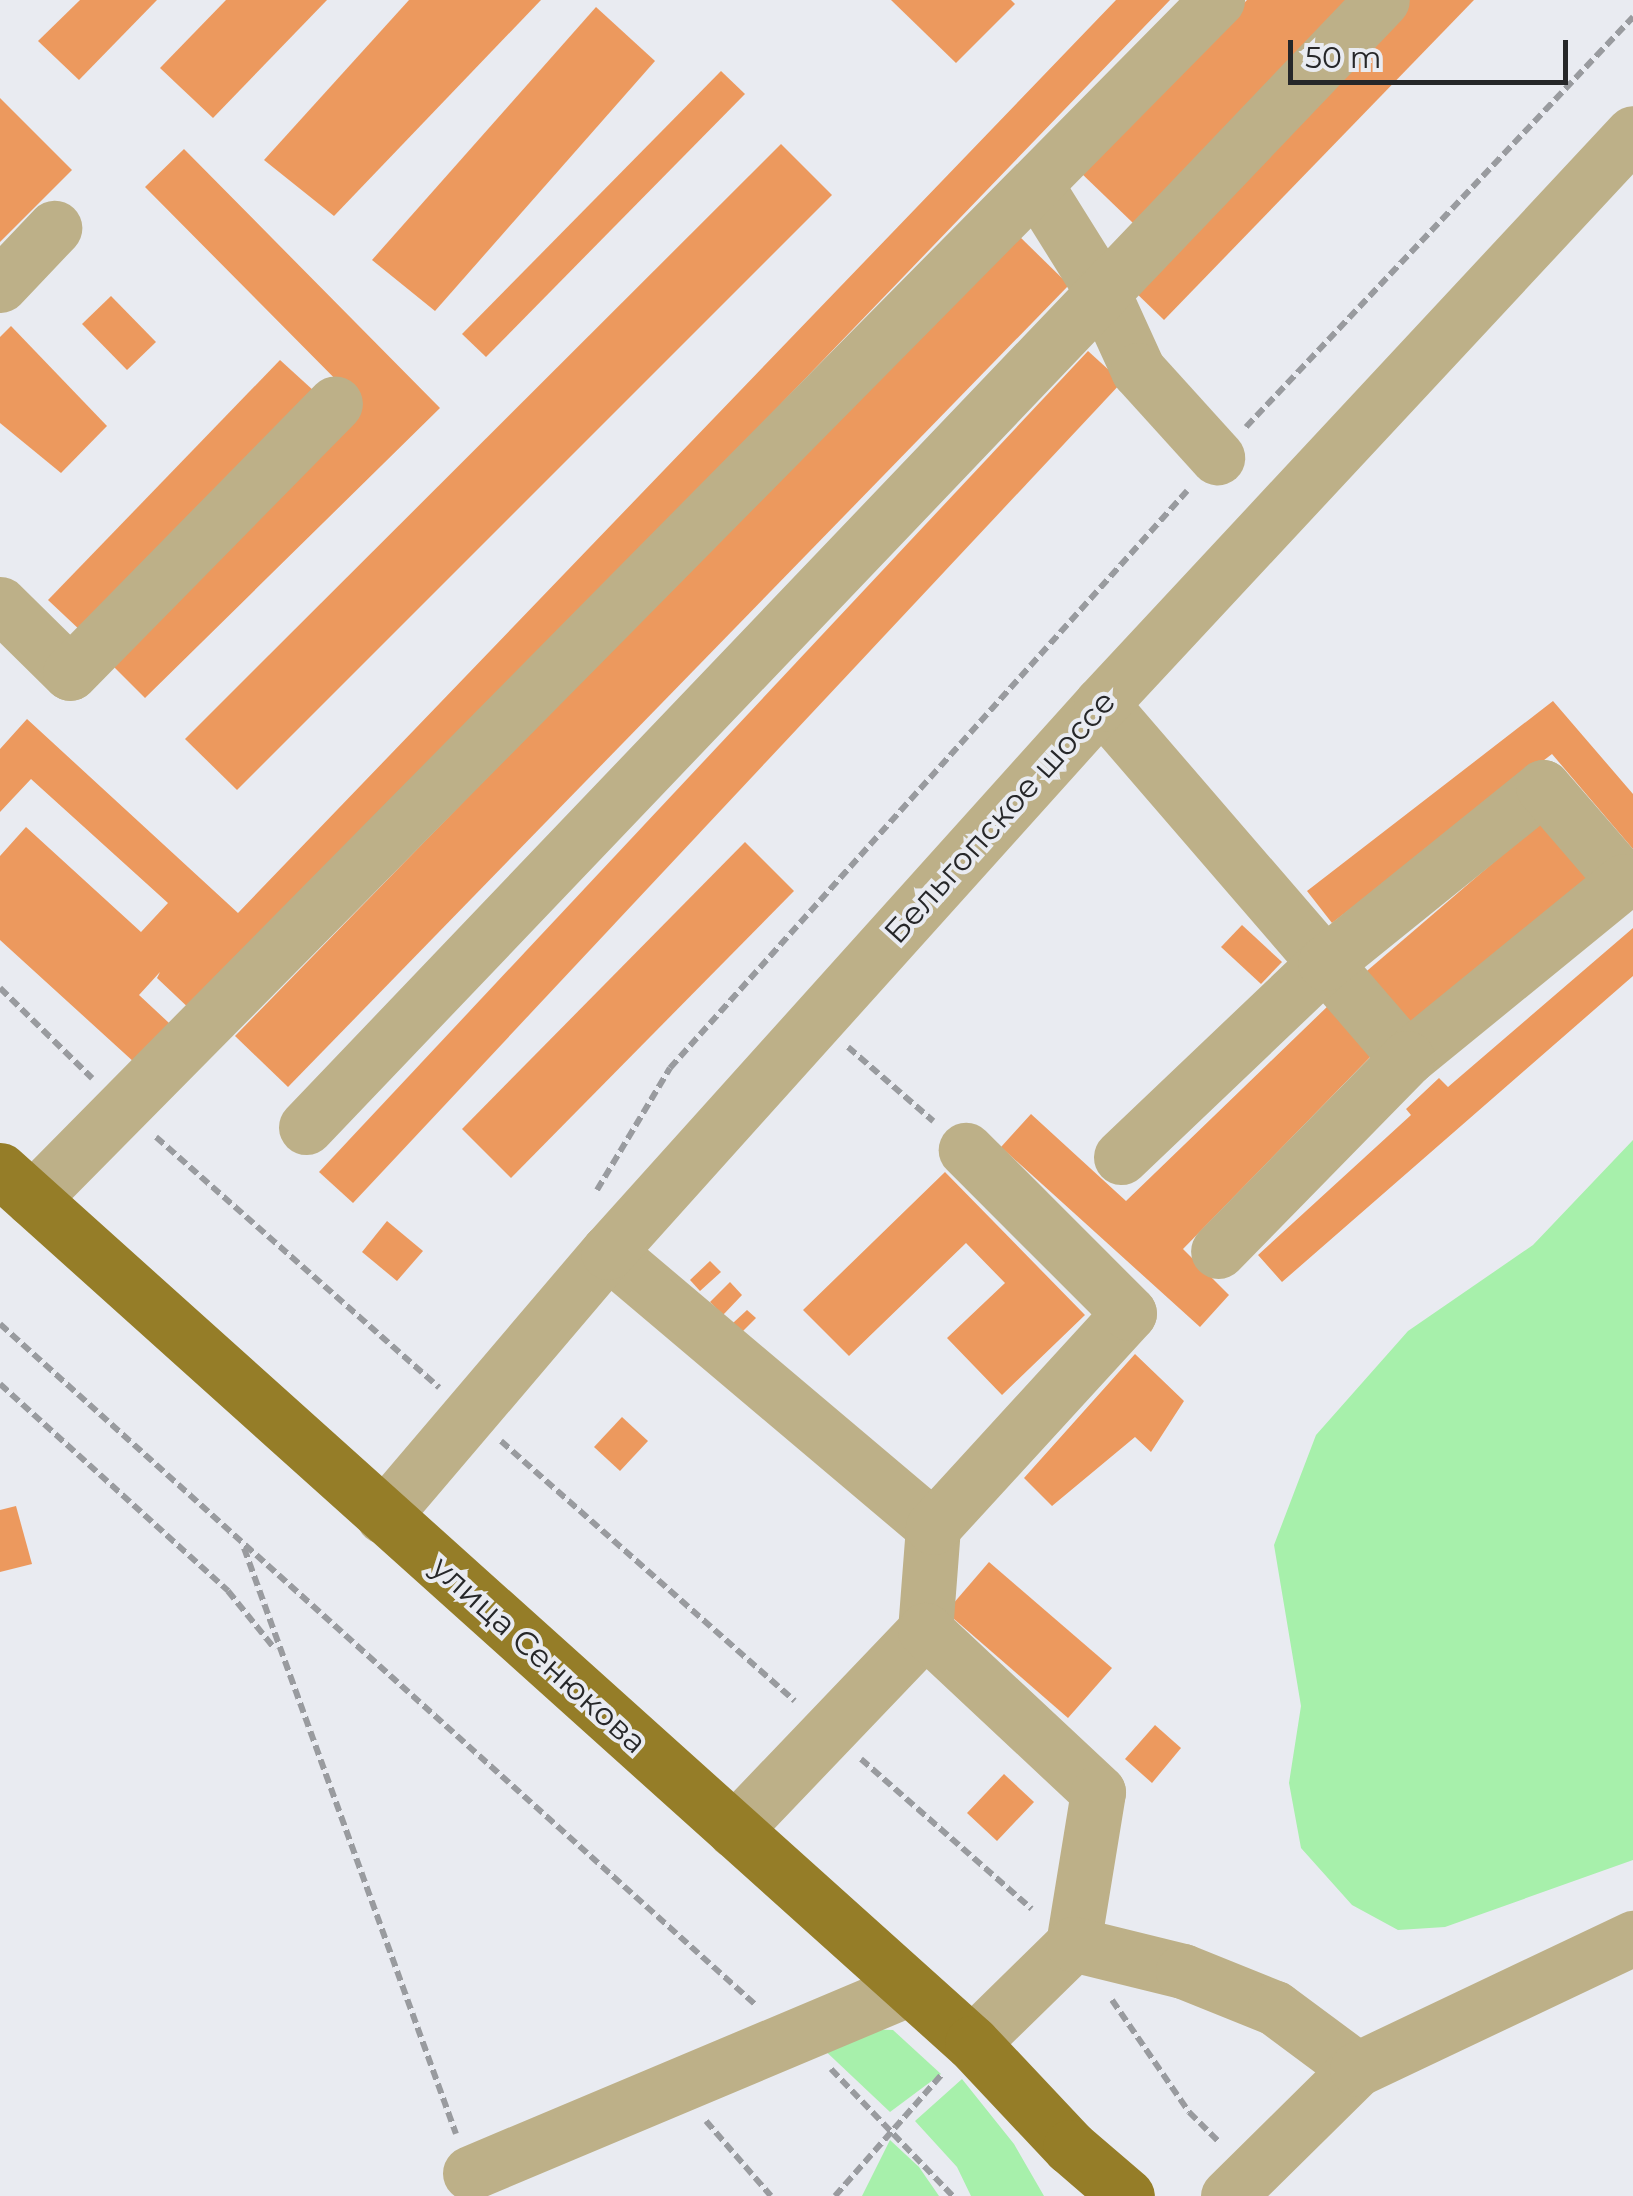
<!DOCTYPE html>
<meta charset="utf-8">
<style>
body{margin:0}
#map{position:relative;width:1633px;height:2196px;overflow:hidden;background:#e9ebf1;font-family:Montserrat,sans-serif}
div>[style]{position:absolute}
.green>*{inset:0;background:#a7f0ab}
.building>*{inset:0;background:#ec995e}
.path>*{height:6px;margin-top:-3px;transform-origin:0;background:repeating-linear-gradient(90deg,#999b9f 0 10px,transparent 0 15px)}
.minor>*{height:55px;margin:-27.5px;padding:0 27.5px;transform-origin:27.5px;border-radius:27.5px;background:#bdb088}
.major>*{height:55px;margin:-27.5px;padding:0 27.5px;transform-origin:27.5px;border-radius:27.5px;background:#957d28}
span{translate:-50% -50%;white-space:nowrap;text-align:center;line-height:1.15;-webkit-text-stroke:8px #e9ebf1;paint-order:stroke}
.street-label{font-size:32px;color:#262729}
.scale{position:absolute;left:1288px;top:40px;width:280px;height:45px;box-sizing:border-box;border:5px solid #262729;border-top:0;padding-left:12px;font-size:30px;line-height:35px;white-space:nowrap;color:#262729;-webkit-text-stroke:8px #e9ebf1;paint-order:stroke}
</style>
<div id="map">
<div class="green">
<div style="clip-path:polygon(1633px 1140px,1633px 1860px,1445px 1927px,1398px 1930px,1352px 1905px,1301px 1848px,1289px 1783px,1301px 1706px,1274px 1545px,1316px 1435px,1408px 1331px,1533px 1245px)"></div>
<div style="clip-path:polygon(860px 2029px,893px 2030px,941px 2074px,890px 2112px,818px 2044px)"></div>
<div style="clip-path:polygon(962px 2079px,1014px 2144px,1044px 2196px,971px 2196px,957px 2167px,915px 2121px)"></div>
<div style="clip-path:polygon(890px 2140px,919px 2167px,939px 2196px,862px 2196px)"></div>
</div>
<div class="building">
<div style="clip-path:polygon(80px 0,157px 0,79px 80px,38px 41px)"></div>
<div style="clip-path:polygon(226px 0,327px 0,213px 118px,160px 68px)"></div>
<div style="clip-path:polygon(409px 0,541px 0,334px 216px,264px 160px)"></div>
<div style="clip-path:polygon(891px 0,1011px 0,1015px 4px,956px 63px)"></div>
<div style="clip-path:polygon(1116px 0,1170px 0,194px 1013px,157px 978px,160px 972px,139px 995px,183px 1036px,135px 1063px,0 940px,0 856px,26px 827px,141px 932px,168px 903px,31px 779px,0 812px,0 749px,27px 719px,238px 913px)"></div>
<div style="clip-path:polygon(1247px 0,1349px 0,1133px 223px,1080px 172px)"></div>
<div style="clip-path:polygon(1409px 0,1474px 0,1164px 320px,1130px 287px)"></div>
<div style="clip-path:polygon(596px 7px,655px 61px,435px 311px,372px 260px)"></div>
<div style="clip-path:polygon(721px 71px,745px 94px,486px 357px,462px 334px)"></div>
<div style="clip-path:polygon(0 98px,72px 170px,0 242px)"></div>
<div style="clip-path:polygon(781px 144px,832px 195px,237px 790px,185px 739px)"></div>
<div style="clip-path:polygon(184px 149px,440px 408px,145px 698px,106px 659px,362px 406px,145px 187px)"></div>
<div style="clip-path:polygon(1017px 234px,1069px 285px,288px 1087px,235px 1036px)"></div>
<div style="clip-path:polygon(111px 296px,156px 342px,127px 370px,82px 324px)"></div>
<div style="clip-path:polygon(11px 326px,107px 426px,61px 473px,0 423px,0 337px)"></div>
<div style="clip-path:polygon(1088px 351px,1122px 382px,353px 1203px,319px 1172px)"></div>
<div style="clip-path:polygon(280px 360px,314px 391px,82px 632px,48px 600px)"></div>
<div style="clip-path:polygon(1553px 701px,1633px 794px,1633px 849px,1552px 754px,1332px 923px,1307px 891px)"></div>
<div style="clip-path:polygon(1544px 819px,1593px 876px,1410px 1033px,1361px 976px)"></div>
<div style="clip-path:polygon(745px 842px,794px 891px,511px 1178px,462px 1129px)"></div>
<div style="clip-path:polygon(1242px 925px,1282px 962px,1261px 984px,1221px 947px)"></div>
<div style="clip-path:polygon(1633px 928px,1633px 976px,1282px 1282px,1258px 1255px,1411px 1115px,1406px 1109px,1439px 1078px,1448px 1087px)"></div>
<div style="clip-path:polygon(1330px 1004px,1377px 1050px,1183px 1249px,1229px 1295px,1200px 1327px,1001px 1147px,1031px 1114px,1126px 1201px)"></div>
<div style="clip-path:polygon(945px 1172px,1085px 1315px,1002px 1395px,947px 1338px,1005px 1283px,966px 1243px,849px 1356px,803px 1310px)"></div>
<div style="clip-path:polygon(387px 1221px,423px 1251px,397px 1281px,362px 1252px)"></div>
<div style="clip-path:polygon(710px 1261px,721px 1272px,700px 1291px,690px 1280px)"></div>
<div style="clip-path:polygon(730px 1282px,742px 1295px,723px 1315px,710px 1302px)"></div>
<div style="clip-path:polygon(747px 1310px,756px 1318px,742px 1332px,733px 1323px)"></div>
<div style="clip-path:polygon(1135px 1354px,1184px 1401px,1151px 1452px,1135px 1437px,1052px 1506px,1024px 1478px)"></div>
<div style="clip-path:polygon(622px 1417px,648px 1441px,620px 1471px,594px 1447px)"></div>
<div style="clip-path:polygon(16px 1506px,32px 1564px,0 1572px,0 1510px)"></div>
<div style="clip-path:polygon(989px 1562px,1112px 1668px,1068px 1718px,946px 1612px)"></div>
<div style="clip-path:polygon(1155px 1725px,1181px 1748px,1152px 1783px,1125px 1759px)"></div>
<div style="clip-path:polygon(1004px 1774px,1034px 1802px,997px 1841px,967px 1813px)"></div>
</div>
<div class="path">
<div style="left:1246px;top:427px;width:564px;rotate:-46.65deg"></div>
<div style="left:0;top:988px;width:129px;rotate:44.4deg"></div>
<div style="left:848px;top:1047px;width:113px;rotate:41deg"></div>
<div style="left:156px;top:1137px;width:378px;rotate:41.5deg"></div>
<div style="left:597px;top:1190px;width:142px;rotate:-59.1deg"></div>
<div style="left:670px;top:1068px;width:775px;rotate:-48.14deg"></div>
<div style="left:0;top:1324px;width:1019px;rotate:42.02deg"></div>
<div style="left:0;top:1384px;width:308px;rotate:42.2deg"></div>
<div style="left:228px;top:1591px;width:75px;rotate:51deg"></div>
<div style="left:501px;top:1441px;width:392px;rotate:41.5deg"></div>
<div style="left:244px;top:1548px;width:623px;rotate:70.11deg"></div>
<div style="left:861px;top:1759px;width:227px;rotate:41.3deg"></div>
<div style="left:1112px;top:2000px;width:136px;rotate:55.5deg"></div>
<div style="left:1189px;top:2112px;width:42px;rotate:45deg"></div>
<div style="left:831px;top:2069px;width:176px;rotate:46.2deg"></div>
<div style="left:706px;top:2121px;width:99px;rotate:49.1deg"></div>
<div style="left:835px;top:2196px;width:164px;rotate:-48.7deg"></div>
</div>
<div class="minor">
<div style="left:1037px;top:187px;width:123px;rotate:58deg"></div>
<div style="left:1102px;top:291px;width:87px;rotate:65.5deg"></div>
<div style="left:1138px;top:370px;width:118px;rotate:47.8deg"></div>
<div style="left:0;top:285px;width:79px;rotate:-46.5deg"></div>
<div style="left:0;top:604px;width:98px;rotate:44.6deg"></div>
<div style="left:70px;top:673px;width:378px;rotate:-45.5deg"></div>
<div style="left:1101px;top:704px;width:468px;rotate:49.2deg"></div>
<div style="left:306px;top:1127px;width:1558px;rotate:-46.33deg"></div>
<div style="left:1121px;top:1157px;width:282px;rotate:-43.6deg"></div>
<div style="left:1325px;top:963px;width:280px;rotate:-38.9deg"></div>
<div style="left:1543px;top:787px;width:124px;rotate:49.2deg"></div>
<div style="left:1624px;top:881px;width:280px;rotate:140.8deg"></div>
<div style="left:1407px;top:1058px;width:270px;rotate:134.4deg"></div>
<div style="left:32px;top:1199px;width:1686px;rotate:-45.34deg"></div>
<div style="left:608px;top:1252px;width:426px;rotate:40.2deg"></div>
<div style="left:933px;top:1527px;width:103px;rotate:94.4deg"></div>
<div style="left:383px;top:1516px;width:347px;rotate:-49.6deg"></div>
<div style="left:608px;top:1252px;width:737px;rotate:-48.02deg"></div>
<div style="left:1101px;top:704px;width:780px;rotate:-47.03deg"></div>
<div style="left:933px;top:1527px;width:290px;rotate:-47.5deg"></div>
<div style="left:1129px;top:1313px;width:231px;rotate:-135deg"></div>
<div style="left:734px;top:1830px;width:277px;rotate:-46.3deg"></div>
<div style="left:925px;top:1630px;width:237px;rotate:43.1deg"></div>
<div style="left:1098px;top:1792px;width:154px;rotate:99.3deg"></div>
<div style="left:1073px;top:1944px;width:141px;rotate:135.6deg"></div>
<div style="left:1073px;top:1944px;width:113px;rotate:13.8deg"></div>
<div style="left:1183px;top:1971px;width:99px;rotate:21.9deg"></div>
<div style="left:1275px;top:2008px;width:102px;rotate:36.6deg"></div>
<div style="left:470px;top:2173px;width:477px;rotate:-22.8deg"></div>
<div style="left:1228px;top:2196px;width:181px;rotate:-44.6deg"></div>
<div style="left:1357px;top:2069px;width:306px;rotate:-25.4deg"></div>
</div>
<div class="major">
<div style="left:0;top:1170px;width:1306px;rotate:41.93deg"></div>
<div style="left:972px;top:2043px;width:143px;rotate:46.7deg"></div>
<div style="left:1070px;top:2147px;width:75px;rotate:40.7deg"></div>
</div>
<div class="street-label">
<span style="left:1000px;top:817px;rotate:-48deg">Бельгопское шоссе</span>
<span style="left:539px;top:1655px;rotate:42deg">улица Сенюкова</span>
</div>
<div class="scale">50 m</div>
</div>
